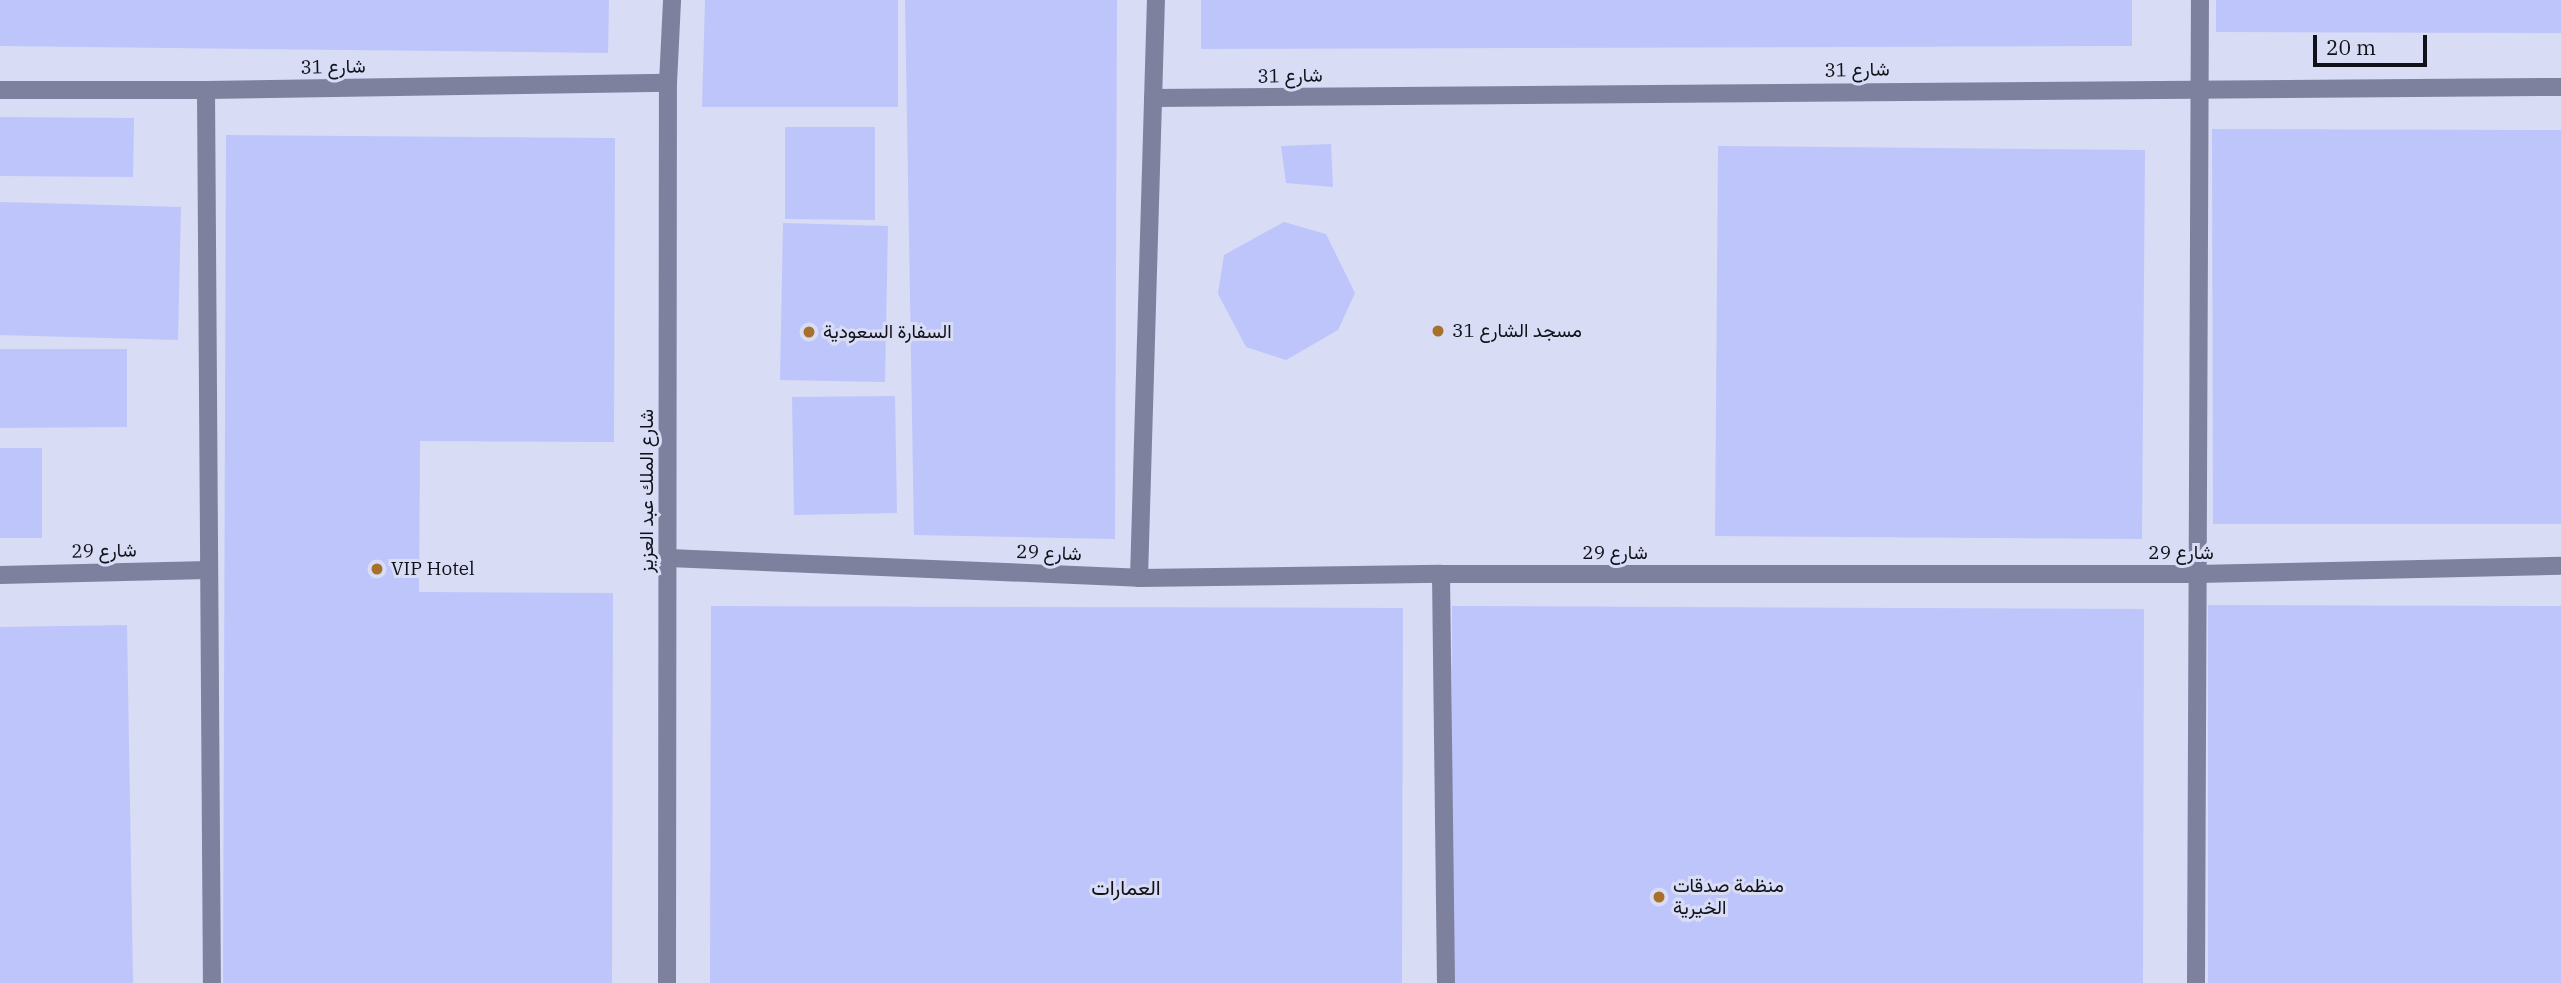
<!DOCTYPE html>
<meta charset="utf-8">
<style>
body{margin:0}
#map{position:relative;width:2561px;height:983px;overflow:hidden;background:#d8dcf5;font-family:"IBM Plex Serif",Vazirmatn,serif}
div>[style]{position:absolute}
.building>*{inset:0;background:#bdc5fb}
.minor>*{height:18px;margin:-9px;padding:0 9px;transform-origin:9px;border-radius:9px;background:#7d819d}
.dots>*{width:19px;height:19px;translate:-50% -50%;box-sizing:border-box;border:4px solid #d8dcf5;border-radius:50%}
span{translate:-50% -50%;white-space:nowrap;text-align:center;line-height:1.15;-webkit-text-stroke:6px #d8dcf5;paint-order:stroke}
.street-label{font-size:19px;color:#101119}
.poi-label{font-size:19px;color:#101119}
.left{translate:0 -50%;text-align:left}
.neighbourhood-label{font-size:21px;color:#101119}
.scale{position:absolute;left:2313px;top:35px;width:114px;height:32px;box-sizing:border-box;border:4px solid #101119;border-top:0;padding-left:9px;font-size:21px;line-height:24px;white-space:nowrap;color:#101119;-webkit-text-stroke:5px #d8dcf5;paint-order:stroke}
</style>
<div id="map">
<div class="building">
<div style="clip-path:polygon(0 0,609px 0,608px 53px,0 46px)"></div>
<div style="clip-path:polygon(705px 0,898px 0,898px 107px,702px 107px)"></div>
<div style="clip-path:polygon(905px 0,1117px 0,1115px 539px,914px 535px)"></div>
<div style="clip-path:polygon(1201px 0,2132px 0,2132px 46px,1201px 49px)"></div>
<div style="clip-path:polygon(2216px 0,2561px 0,2561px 33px,2216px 32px)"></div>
<div style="clip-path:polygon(0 117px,134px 118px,133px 177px,0 176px)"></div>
<div style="clip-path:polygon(785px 127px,875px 127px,875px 220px,785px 219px)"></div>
<div style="clip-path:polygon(2212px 129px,2561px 130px,2561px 524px,2213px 524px)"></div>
<div style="clip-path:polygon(226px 135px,615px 138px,614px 442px,420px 441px,419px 592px,613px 593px,612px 983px,223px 983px)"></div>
<div style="clip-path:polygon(1331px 144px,1333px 187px,1286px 183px,1281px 146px)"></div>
<div style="clip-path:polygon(1718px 146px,2145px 150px,2142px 539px,1715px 536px)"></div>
<div style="clip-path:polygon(0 202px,181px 207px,178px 340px,0 335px)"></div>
<div style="clip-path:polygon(1284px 222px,1326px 234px,1355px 293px,1338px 330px,1286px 360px,1246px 347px,1218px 294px,1224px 255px)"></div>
<div style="clip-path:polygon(783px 223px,888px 226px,885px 382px,780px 380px)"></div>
<div style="clip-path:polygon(0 349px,127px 349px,127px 427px,0 428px)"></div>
<div style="clip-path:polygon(895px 396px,897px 513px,794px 515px,792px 397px)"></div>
<div style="clip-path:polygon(0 448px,42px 448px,42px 538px,0 538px)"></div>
<div style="clip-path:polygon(2208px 605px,2561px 606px,2561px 983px,2208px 983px)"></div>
<div style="clip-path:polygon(711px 606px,1403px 608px,1402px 983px,710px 983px)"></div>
<div style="clip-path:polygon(1452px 606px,2144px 609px,2143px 983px,1451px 983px)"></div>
<div style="clip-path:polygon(127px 625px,133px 983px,0 983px,0 627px)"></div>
</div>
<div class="minor">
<div style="left:0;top:90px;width:206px"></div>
<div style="left:206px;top:90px;width:462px;rotate:-0.9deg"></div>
<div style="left:206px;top:90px;width:893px;rotate:89.62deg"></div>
<div style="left:1153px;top:98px;width:1408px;rotate:-0.45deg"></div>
<div style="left:669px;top:558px;width:470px;rotate:2.4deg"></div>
<div style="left:1139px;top:578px;width:302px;rotate:-0.8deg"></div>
<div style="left:1441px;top:574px;width:756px"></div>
<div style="left:2197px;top:574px;width:364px;rotate:-1.3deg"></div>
<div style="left:1441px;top:574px;width:409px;rotate:89.3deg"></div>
<div style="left:0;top:575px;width:208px;rotate:-1.4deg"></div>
<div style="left:1139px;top:578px;width:578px;rotate:-88.32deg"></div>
<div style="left:667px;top:983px;width:900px;rotate:-89.94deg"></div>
<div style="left:668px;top:83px;width:83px;rotate:-87.2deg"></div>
<div style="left:2196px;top:983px;width:983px;rotate:-89.77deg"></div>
</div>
<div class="dots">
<div style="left:1438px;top:331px;background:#a7702c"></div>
<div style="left:809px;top:332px;background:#a7702c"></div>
<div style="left:377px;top:569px;background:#a7702c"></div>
<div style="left:1659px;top:897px;background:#a7702c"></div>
</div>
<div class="street-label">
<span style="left:333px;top:67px;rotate:-1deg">شارع 31</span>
<span style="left:1857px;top:70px;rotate:-1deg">شارع 31</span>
<span style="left:1290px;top:76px;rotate:-1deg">شارع 31</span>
<span style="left:647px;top:491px;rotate:-90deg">شارع الملك عبد العزيز</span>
<span style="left:104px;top:551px;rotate:-1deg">شارع 29</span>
<span style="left:1049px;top:553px;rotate:2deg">شارع 29</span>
<span style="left:1615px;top:553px">شارع 29</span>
<span style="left:2181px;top:553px">شارع 29</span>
</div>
<div class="poi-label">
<span class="left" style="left:1452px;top:331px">مسجد الشارع 31</span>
<span class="left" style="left:823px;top:332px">السفارة السعودية</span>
<span class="left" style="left:391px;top:569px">VIP Hotel</span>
<span class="left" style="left:1673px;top:897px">منظمة صدقات<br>الخيرية</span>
</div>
<div class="neighbourhood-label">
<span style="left:1126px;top:887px">العمارات</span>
</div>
<div class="scale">20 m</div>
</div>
